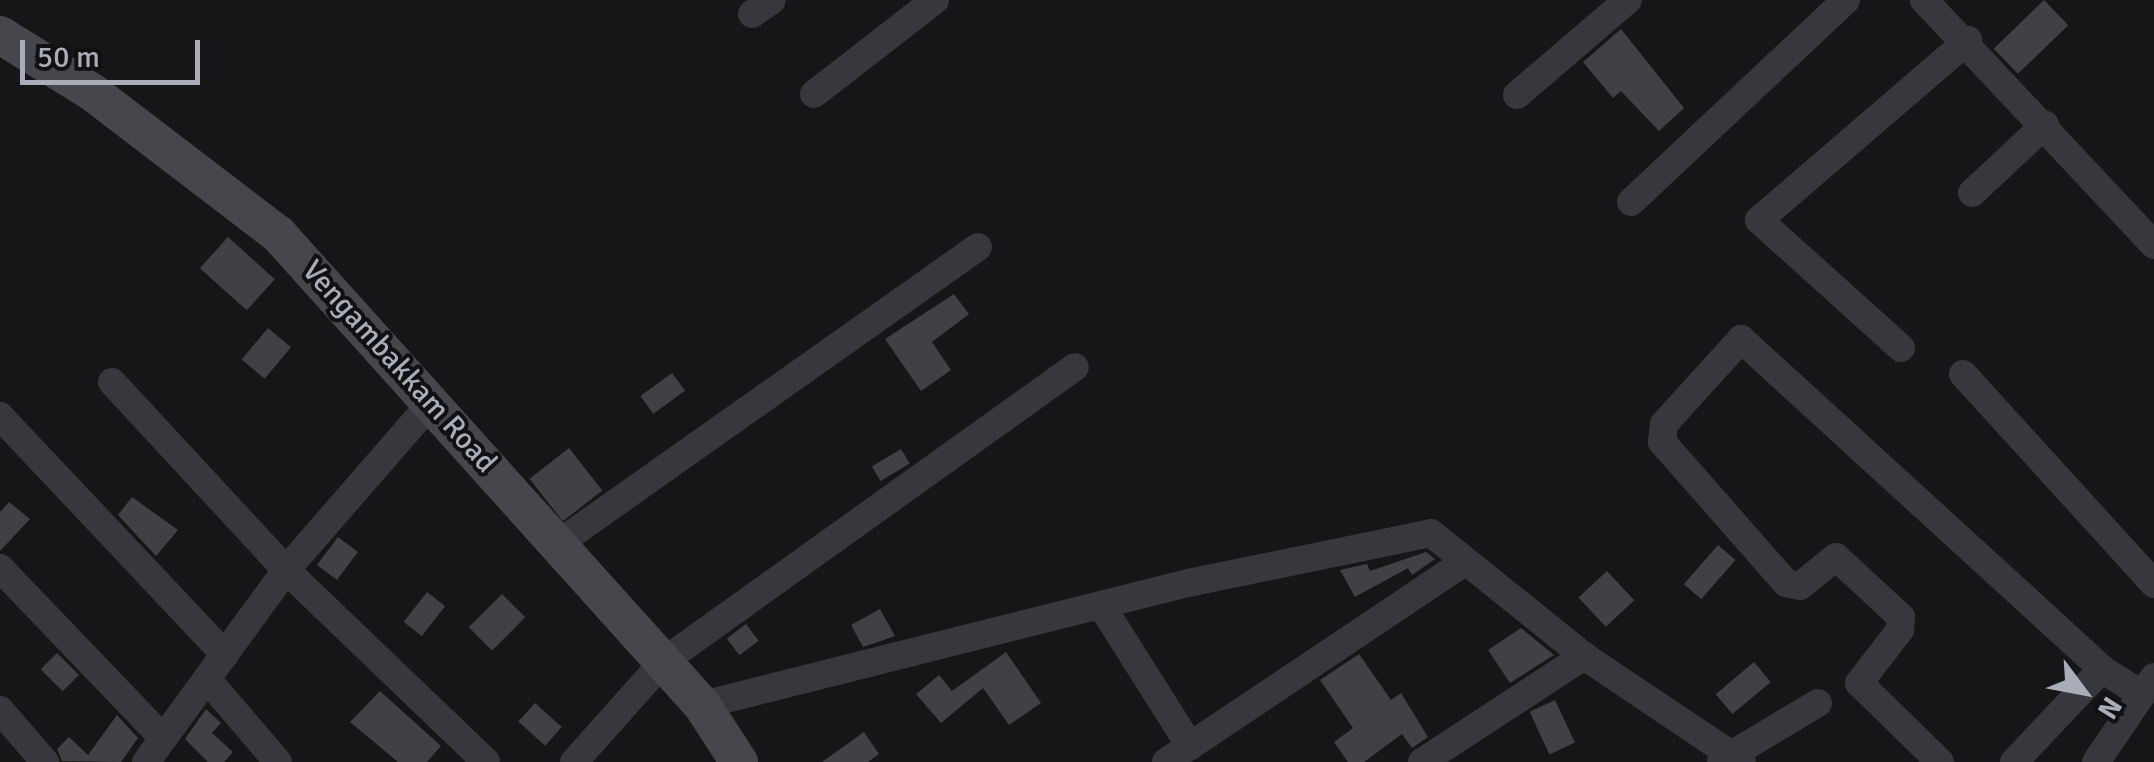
<!DOCTYPE html>
<style>
body{margin:0}
#map{position:relative;width:2154px;height:762px;overflow:hidden;background:#161618;font-family:Signika,sans-serif}
div>[style]{position:absolute}
.building>*{inset:0;background:#404145;transform-origin:0 0}
.street>*{height:28px;margin:-14px;padding:0 14px;transform-origin:14px;border-radius:14px;background:#37383d}
.secondary>*{height:38px;margin:-19px;padding:0 19px;transform-origin:19px;border-radius:19px;background:#45474d}
span{translate:-50% -50%;white-space:nowrap;text-align:center;line-height:1.15;-webkit-text-stroke:8px #111113;paint-order:stroke}
.street-label{font-size:30px;color:#a8adb8}
.north{position:absolute;left:2034px;top:642px;width:100px;height:100px;-webkit-text-stroke:8px #111113;paint-order:stroke;rotate:122deg;font-size:28px;font-weight:700;line-height:40px;text-align:center;color:#a8adb8}
.north::after{content:'';display:block;margin:auto;width:35px;height:45px;background:#a8adb8;clip-path:polygon(50% 0,100% 100%,50% 72%,0 100%)}
.scale{position:absolute;left:20px;top:40px;width:180px;height:45px;box-sizing:border-box;border:5px solid #a8adb8;border-top:0;padding-left:12px;font-size:30px;line-height:35px;white-space:nowrap;color:#a8adb8;-webkit-text-stroke:8px #111113;paint-order:stroke}
</style>
<div id="map">
<div class="building">
<i style="left:2044px;top:0;width:35px;height:70px;rotate:46deg"></i>
<i style="clip-path:polygon(1621px 29px,1684px 108px,1659px 131px,1621px 91px,1613px 98px,1583px 62px)"></i>
<i style="left:228px;top:237px;width:63px;height:42px;rotate:42deg"></i>
<i style="clip-path:polygon(954px 294px,969px 314px,932px 342px,951px 370px,921px 391px,885px 339px)"></i>
<i style="left:268px;top:328px;width:30px;height:41px;rotate:40deg"></i>
<i style="left:672px;top:373px;width:22px;height:39px;rotate:54deg"></i>
<i style="left:569px;top:448px;width:54px;height:50px;rotate:52deg"></i>
<i style="left:901px;top:449px;width:17px;height:34px;rotate:59deg"></i>
<i style="clip-path:polygon(132px 497px,178px 530px,156px 556px,118px 515px)"></i>
<i style="clip-path:polygon(9px 502px,30px 519px,0 551px,0 512px)"></i>
<i style="left:338px;top:537px;width:25px;height:35px;rotate:37deg"></i>
<i style="left:1718px;top:545px;width:23px;height:52px;rotate:41deg"></i>
<i style="clip-path:polygon(1426px 552px,1435px 559px,1412px 575px,1408px 568px,1355px 597px,1340px 570px,1367px 564px,1370px 571px)"></i>
<i style="left:1607px;top:571px;width:40px;height:39px;rotate:47deg"></i>
<i style="left:427px;top:592px;width:23px;height:38px;rotate:38deg"></i>
<i style="left:502px;top:594px;width:33px;height:47px;rotate:45deg"></i>
<i style="clip-path:polygon(880px 609px,895px 636px,863px 647px,851px 625px)"></i>
<i style="left:746px;top:624px;width:21px;height:24px;rotate:53deg"></i>
<i style="clip-path:polygon(1521px 628px,1554px 655px,1510px 683px,1488px 650px)"></i>
<i style="clip-path:polygon(1006px 652px,1041px 703px,1009px 725px,983px 688px,941px 723px,916px 694px,939px 675px,952px 691px)"></i>
<i style="left:57px;top:653px;width:31px;height:23px;rotate:45deg"></i>
<i style="clip-path:polygon(1359px 654px,1391px 700px,1401px 693px,1428px 737px,1412px 748px,1402px 734px,1364px 762px,1348px 762px,1334px 742px,1353px 728px,1320px 680px)"></i>
<i style="left:1754px;top:662px;width:26px;height:50px;rotate:50deg"></i>
<i style="clip-path:polygon(380px 691px,441px 746px,427px 762px,398px 762px,350px 722px)"></i>
<i style="left:1555px;top:700px;width:47px;height:28px;rotate:65deg"></i>
<i style="left:535px;top:703px;width:36px;height:25px;rotate:42deg"></i>
<i style="clip-path:polygon(206px 709px,221px 723px,212px 733px,233px 752px,224px 762px,208px 762px,185px 739px)"></i>
<i style="clip-path:polygon(117px 715px,138px 738px,121px 762px,62px 761px,57px 749px,69px 737px,88px 755px)"></i>
<i style="clip-path:polygon(864px 732px,879px 754px,868px 762px,822px 762px)"></i>
</div>
<div class="street">
<i style="left:1924px;top:0;width:336px;rotate:46.8deg"></i>
<i style="left:752px;top:14px;width:24px;rotate:-35deg"></i>
<i style="left:814px;top:94px;width:153px;rotate:-37.8deg"></i>
<i style="left:1517px;top:95px;width:146px;rotate:-40.6deg"></i>
<i style="left:1972px;top:193px;width:100px;rotate:-43deg"></i>
<i style="left:1631px;top:202px;width:295px;rotate:-43.2deg"></i>
<i style="left:1901px;top:348px;width:191px;rotate:-138deg"></i>
<i style="left:1759px;top:220px;width:276px;rotate:-40.7deg"></i>
<i style="left:1963px;top:374px;width:284px;rotate:47.7deg"></i>
<i style="left:112px;top:382px;width:256px;rotate:47.2deg"></i>
<i style="left:286px;top:570px;width:277px;rotate:43.8deg"></i>
<i style="left:0;top:416px;width:328px;rotate:46.7deg"></i>
<i style="left:559px;top:543px;width:513px;rotate:-35.24deg"></i>
<i style="left:0;top:568px;width:236px;rotate:46.2deg"></i>
<i style="left:1101px;top:605px;width:167px;rotate:57.7deg"></i>
<i style="left:207px;top:679px;width:109px;rotate:49.5deg"></i>
<i style="left:702px;top:705px;width:501px;rotate:-14.09deg"></i>
<i style="left:1188px;top:583px;width:248px;rotate:-11.6deg"></i>
<i style="left:1431px;top:533px;width:196px;rotate:38.8deg"></i>
<i style="left:1584px;top:656px;width:190px;rotate:33.9deg"></i>
<i style="left:0;top:710px;width:69px;rotate:49.1deg"></i>
<i style="left:1721px;top:761px;width:113px;rotate:-30.9deg"></i>
<i style="left:146px;top:762px;width:238px;rotate:-53.9deg"></i>
<i style="left:286px;top:570px;width:224px;rotate:-49deg"></i>
<i style="left:574px;top:762px;width:135px;rotate:-48.3deg"></i>
<i style="left:664px;top:661px;width:505px;rotate:-35.58deg"></i>
<i style="left:1166px;top:762px;width:360px;rotate:-33.8deg"></i>
<i style="left:1422px;top:762px;width:194px;rotate:-33.2deg"></i>
<i style="left:1940px;top:762px;width:113px;rotate:-135.7deg"></i>
<i style="left:1859px;top:683px;width:67px;rotate:-52.3deg"></i>
<i style="left:1900px;top:630px;width:13px;rotate:-86deg"></i>
<i style="left:1901px;top:617px;width:88px;rotate:-137.3deg"></i>
<i style="left:1836px;top:557px;width:46px;rotate:141.1deg"></i>
<i style="left:1800px;top:586px;width:14px;rotate:-168deg"></i>
<i style="left:1786px;top:583px;width:188px;rotate:-131.3deg"></i>
<i style="left:1662px;top:442px;width:18px;rotate:-84deg"></i>
<i style="left:1664px;top:424px;width:115px;rotate:-47.8deg"></i>
<i style="left:1741px;top:339px;width:489px;rotate:42.4deg"></i>
<i style="left:2102px;top:669px;width:46px;rotate:32.7deg"></i>
<i style="left:2014px;top:762px;width:128px;rotate:-46.6deg"></i>
<i style="left:2096px;top:762px;width:103px;rotate:-55.7deg"></i>
</div>
<div class="secondary">
<i style="left:0;top:35px;width:108px;rotate:31.8deg"></i>
<i style="left:92px;top:92px;width:234px;rotate:37.4deg"></i>
<i style="left:278px;top:234px;width:634px;rotate:48.01deg"></i>
<i style="left:702px;top:705px;width:68px;rotate:57deg"></i>
</div>
<div class="street-label">
<span style="left:399px;top:367px;rotate:48deg">Vengambakkam Road</span>
</div>
<div class="north">N</div>
<div class="scale">50 m</div>
</div>
